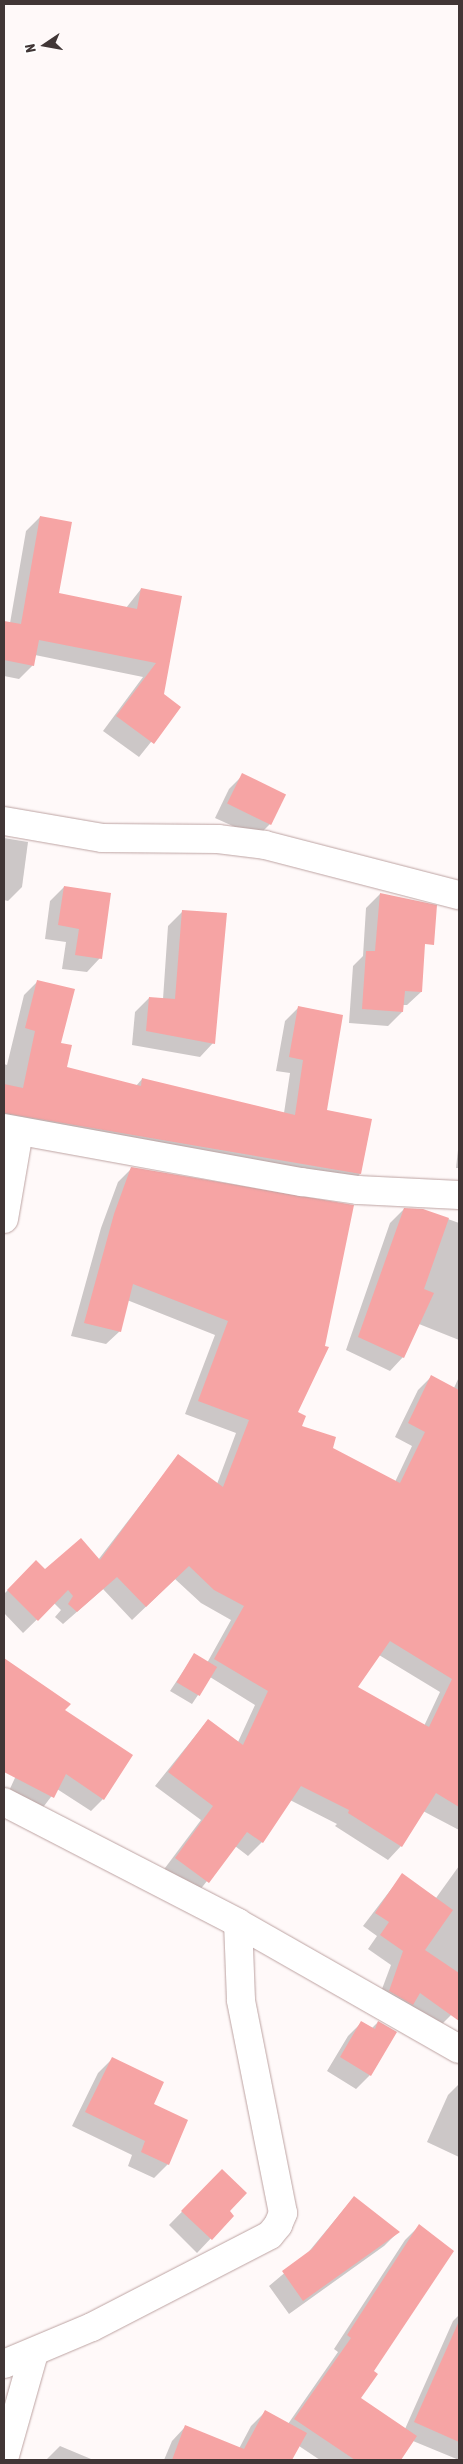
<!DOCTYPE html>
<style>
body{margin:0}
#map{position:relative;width:463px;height:2464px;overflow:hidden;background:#fff9f9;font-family:"Asap Condensed",sans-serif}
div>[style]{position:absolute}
.shadow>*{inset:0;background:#0003}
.building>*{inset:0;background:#f6a4a4;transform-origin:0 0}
.roads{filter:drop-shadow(0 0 1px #bda3a2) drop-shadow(0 0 1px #bda3a2)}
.minor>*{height:28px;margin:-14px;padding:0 14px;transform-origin:14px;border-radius:14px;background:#fff}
span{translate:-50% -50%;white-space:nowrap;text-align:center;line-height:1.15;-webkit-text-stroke:4.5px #fff;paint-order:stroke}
.frame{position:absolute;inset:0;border:5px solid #413636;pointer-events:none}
.north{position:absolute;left:20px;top:20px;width:50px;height:50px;-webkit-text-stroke:4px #fff;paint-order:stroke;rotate:258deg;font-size:14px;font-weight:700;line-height:20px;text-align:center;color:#413636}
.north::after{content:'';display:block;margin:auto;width:18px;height:22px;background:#413636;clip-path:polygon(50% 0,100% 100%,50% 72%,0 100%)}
</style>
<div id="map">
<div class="shadow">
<i style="clip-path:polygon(40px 517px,57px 594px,126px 608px,141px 589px,163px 695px,179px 707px,139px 757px,103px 731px,143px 677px,35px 655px,33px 665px,19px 679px,4px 676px,4px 622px,10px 623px,26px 531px)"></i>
<i style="clip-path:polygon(243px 775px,271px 823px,257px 837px,215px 818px,229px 789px)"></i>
<i style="clip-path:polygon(4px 838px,28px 842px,22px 887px,8px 901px,4px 900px)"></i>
<i style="clip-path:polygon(64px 887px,100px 958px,87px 972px,62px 969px,66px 942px,45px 939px,50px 901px)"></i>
<i style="clip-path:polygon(380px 894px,421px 992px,407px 1005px,403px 1005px,402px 1012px,388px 1026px,349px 1023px,353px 966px,363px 956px,366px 908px)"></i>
<i style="clip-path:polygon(182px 912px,213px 1043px,200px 1057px,132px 1045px,135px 1012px,149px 998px,163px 999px,168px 926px)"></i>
<i style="clip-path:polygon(38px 981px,66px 1068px,136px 1086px,142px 1079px,284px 1113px,290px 1073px,276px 1071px,285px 1021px,298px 1008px,325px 1111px,371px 1120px,360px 1174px,346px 1188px,4px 1130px,4px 1064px,7px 1065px,24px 995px)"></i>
<i style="clip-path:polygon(459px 1141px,459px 1168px,456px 1168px)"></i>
<i style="clip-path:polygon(evenodd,132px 1168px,296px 1413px,300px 1427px,331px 1449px,395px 1482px,412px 1446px,395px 1437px,418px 1390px,431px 1377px,454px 1388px,459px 1377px,459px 1830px,423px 1811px,401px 1846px,388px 1860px,335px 1826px,337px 1824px,290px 1800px,262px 1842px,248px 1856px,235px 1846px,195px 1896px,162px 1872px,201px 1820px,155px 1786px,208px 1720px,238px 1742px,255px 1705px,210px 1677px,192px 1704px,170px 1691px,194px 1655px,207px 1663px,231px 1620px,201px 1603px,175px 1579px,132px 1620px,103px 1589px,63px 1624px,55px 1617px,61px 1610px,54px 1603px,23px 1633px,4px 1613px,4px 1594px,36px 1562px,45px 1571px,98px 1560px,178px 1456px,217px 1484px,236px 1433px,185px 1414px,215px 1335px,127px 1300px,120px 1331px,106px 1344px,71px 1336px,101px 1228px,118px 1182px,132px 1168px,379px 1655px,440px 1692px,424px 1726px,356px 1688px,379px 1655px)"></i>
<i style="clip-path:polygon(404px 1209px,423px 1210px,459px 1223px,459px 1340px,419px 1324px,403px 1357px,390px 1371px,346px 1350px,390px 1223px)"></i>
<i style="clip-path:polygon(4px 1660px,69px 1704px,63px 1711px,103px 1799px,91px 1811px,57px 1789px,41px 1810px,8px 1793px,20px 1767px,4px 1755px)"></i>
<i style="clip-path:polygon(459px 1866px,459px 2016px,453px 2013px,438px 2028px,376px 2005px,391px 1965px,368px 1949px,377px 1936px,363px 1926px,402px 1875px,436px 1898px)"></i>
<i style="clip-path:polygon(362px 2022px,372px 2028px,378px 2022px,396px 2032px,370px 2075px,356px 2089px,327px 2071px,348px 2036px)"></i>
<i style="clip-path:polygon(112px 2059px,152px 2105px,168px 2164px,154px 2178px,128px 2166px,132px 2155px,72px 2126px,98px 2073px)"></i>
<i style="clip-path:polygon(459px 2084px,459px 2157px,427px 2142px,448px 2095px)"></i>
<i style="clip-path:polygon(222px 2171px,228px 2211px,232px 2216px,197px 2253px,169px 2225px)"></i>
<i style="clip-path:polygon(354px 2197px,398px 2232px,384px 2246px,289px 2314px,269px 2286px,306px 2255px)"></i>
<i style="clip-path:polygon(419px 2226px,373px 2371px,359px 2398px,405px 2429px,453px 2321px,459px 2315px,459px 2460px,413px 2441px,400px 2460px,320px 2460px,299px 2446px,291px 2460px,233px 2460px,251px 2426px,265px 2412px,288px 2424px,338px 2352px,334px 2349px,405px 2240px)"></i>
<i style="clip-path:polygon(185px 2427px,224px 2442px,217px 2460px,164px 2460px,172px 2441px)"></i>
<i style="clip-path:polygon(60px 2446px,91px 2459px,91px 2460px,46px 2460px)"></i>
</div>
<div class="building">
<i style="clip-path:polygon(40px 516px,72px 522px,59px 593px,137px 609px,141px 588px,182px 596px,164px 694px,181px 707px,154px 744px,116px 716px,156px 663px,39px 640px,34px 666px,4px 660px,4px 621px,21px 624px)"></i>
<i style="left:242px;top:773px;width:49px;height:34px;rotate:26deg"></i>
<i style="clip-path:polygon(64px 886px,111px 893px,102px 959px,75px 955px,79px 929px,58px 925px)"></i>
<i style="clip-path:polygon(380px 893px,437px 905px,434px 945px,425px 944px,422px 992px,405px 991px,403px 1012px,362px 1009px,366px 951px,375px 951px)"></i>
<i style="clip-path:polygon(182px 910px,227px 913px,215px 1044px,146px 1031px,149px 997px,175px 999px)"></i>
<i style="clip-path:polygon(37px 980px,75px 989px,61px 1043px,72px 1045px,67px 1067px,141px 1086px,142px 1078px,295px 1115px,303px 1060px,289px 1057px,298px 1006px,343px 1015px,327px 1110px,372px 1119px,361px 1174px,4px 1113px,4px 1084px,23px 1088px,35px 1031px,25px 1028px)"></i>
<i style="clip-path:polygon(evenodd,131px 1167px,354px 1205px,325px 1346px,329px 1347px,298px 1412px,306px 1416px,302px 1426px,336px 1437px,333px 1448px,400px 1483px,425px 1432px,408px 1423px,431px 1375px,459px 1390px,459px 1807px,436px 1793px,402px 1847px,348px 1813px,349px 1810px,301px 1786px,263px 1843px,247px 1832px,209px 1883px,175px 1858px,213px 1806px,168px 1772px,208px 1719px,243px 1745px,268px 1691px,214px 1659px,244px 1606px,214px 1590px,189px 1566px,146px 1607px,117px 1577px,77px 1612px,68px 1604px,73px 1596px,68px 1590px,38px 1621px,7px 1590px,36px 1560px,45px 1569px,81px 1538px,100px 1560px,178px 1454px,223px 1487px,249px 1420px,198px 1401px,228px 1321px,133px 1284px,121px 1332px,84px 1323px,114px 1214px,131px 1167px,390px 1641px,452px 1679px,429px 1727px,358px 1687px,390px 1641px)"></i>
<i style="clip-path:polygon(404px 1208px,423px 1209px,449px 1218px,424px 1289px,434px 1293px,404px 1358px,358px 1337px)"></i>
<i style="left:194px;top:1653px;width:27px;height:34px;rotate:31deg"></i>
<i style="clip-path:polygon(4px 1658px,71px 1704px,65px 1710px,133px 1755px,104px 1800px,66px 1774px,54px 1798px,4px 1772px)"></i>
<i style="clip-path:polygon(402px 1873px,453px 1910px,425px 1950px,459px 1973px,459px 2021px,420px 1993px,413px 2005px,389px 1991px,403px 1951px,380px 1935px,389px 1922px,375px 1913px)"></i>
<i style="clip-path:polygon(361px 2021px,375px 2029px,378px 2021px,397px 2032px,371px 2076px,340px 2057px)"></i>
<i style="clip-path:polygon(112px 2057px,164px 2082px,154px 2104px,188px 2120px,169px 2165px,141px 2152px,145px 2141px,85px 2112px)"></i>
<i style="clip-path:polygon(222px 2169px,247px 2193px,230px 2211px,234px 2216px,212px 2240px,181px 2211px)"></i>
<i style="clip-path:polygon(354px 2196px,400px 2232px,303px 2301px,282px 2271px,312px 2249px)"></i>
<i style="clip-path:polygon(419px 2224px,454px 2251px,374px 2371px,378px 2374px,361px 2398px,417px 2436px,401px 2460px,355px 2460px,294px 2419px,351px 2338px,347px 2335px)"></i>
<i style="clip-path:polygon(459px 2321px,459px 2442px,414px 2422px)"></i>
<i style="clip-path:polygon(265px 2410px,307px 2433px,292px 2460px,172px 2460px,185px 2425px,244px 2449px)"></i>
</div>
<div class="roads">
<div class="minor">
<i style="left:4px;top:821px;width:99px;rotate:9.8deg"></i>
<i style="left:102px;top:838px;width:116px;rotate:0.5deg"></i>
<i style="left:218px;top:839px;width:47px;rotate:7.3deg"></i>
<i style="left:265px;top:845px;width:200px;rotate:14.5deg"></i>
<i style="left:4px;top:1128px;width:303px;rotate:10.3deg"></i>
<i style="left:302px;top:1182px;width:57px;rotate:8.1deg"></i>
<i style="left:358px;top:1190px;width:101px;rotate:2.8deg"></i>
<i style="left:4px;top:1219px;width:89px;rotate:-80.3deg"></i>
<i style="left:4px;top:1802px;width:263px;rotate:27.3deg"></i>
<i style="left:238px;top:1923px;width:254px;rotate:29.7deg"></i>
<i style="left:4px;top:2364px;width:95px;rotate:-22.8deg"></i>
<i style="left:92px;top:2327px;width:200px;rotate:-27.3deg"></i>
<i style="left:270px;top:2235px;width:13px;rotate:-51deg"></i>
<i style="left:278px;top:2225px;width:13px;rotate:-67deg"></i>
<i style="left:283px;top:2213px;width:217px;rotate:-101.2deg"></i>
<i style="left:241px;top:2000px;width:77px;rotate:-92.2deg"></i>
<i style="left:4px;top:2459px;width:110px;rotate:-74.2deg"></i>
</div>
</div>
<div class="frame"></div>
<div class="north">N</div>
</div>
